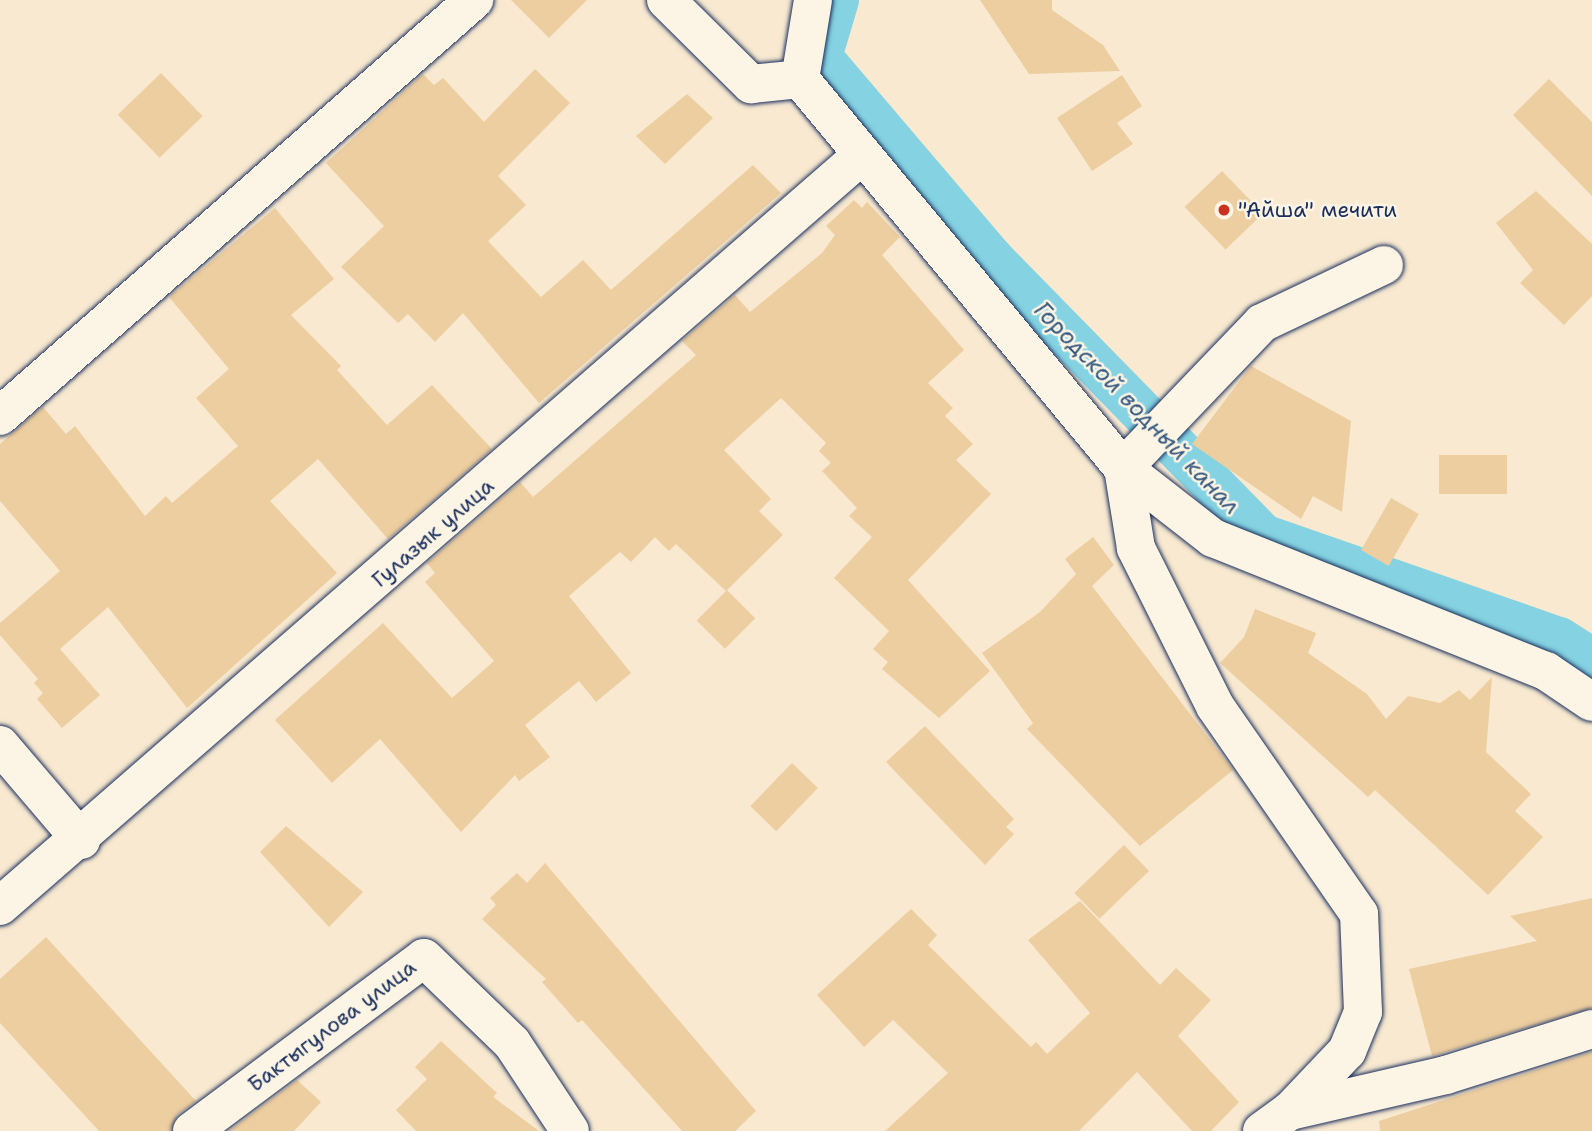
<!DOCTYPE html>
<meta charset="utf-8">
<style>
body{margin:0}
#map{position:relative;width:1592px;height:1131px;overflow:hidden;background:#f8e9d0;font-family:"Shantell Sans",sans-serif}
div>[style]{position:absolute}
.canal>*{height:44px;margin:-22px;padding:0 22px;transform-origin:22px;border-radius:22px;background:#84d2e2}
.building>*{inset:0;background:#edcea0;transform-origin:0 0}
.roads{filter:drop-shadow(0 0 2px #1b2f5e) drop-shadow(0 0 2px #1b2f5e)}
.minor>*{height:38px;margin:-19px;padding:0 19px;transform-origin:19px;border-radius:19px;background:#fcf5e5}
.dots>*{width:19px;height:19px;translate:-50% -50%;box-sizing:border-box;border:4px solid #fcf5e5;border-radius:50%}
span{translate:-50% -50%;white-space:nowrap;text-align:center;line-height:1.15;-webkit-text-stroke:5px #fcf5e5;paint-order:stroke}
.poi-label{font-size:21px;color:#1b2f5e}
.left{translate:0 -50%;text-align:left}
.street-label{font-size:21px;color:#1b2f5e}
.water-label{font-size:23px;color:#35587f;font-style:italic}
</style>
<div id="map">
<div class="canal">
<i style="left:837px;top:0;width:59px;rotate:106.6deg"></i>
<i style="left:820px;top:57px;width:264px;rotate:49.6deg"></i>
<i style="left:991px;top:258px;width:389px;rotate:45.6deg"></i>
<i style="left:1263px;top:536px;width:313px;rotate:19.2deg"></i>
<i style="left:1559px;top:639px;width:39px;rotate:32deg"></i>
</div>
<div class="building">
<i style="clip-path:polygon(511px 0,587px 0,549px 38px)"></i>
<i style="clip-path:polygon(980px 0,1052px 0,1052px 10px,1103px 45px,1120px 71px,1029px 74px)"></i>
<i style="clip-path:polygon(535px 69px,570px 103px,498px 176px,526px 205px,488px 241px,541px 297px,583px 260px,611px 290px,753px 165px,781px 193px,539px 403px,463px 313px,435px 342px,408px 314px,398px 323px,341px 267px,384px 226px,326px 163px,423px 74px,434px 85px,443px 78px,484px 122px)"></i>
<i style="left:161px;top:73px;width:60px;height:60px;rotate:46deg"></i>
<i style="clip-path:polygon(1122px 75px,1142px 106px,1117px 123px,1133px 144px,1092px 171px,1057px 118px)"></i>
<i style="clip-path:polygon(1549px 79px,1592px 122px,1592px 196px,1513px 115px)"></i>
<i style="clip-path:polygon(687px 94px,713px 118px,665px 164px,636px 136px)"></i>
<i style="left:1222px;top:171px;width:59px;height:52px;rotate:46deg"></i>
<i style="clip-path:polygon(1536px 191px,1592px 244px,1592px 296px,1564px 325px,1520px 283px,1533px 270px,1496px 223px)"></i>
<i style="clip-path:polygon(854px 200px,862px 208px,867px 202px,900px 237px,882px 255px,964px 350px,928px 383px,953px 408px,945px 416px,973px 444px,956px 460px,991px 494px,908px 580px,990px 671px,939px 718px,882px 669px,888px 662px,873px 649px,889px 631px,834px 578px,872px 537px,849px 516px,857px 508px,822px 471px,831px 463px,819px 451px,826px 443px,781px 398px,724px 450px,771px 499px,759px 511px,783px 535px,726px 591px,676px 544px,669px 551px,655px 537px,631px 562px,620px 552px,569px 596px,631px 673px,596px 702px,579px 681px,525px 725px,550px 757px,519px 781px,515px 775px,461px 832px,380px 739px,332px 783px,275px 720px,383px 623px,452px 698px,494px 661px,425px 582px,435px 573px,427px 563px,520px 482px,533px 497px,696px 355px,682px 341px,735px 295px,750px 312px,822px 253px,835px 235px,826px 226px)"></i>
<i style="clip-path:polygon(275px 208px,334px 279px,291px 315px,341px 366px,337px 370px,387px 425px,432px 385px,492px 449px,388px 539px,318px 459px,270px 501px,337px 573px,187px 708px,108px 607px,60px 649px,100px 695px,62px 728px,37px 699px,43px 693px,34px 683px,38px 679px,0 635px,0 623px,60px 571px,0 501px,0 444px,43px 407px,66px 434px,75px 426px,145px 516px,166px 496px,172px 503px,238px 446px,196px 398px,229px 369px,169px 297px)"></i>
<i style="clip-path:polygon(1251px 366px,1351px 421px,1342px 512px,1313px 496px,1301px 519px,1192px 444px)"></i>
<i style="left:1507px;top:455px;width:39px;height:68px;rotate:90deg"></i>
<i style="left:1391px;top:498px;width:32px;height:60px;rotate:30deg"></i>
<i style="clip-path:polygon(1093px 537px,1114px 565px,1092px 586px,1233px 770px,1140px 846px,1027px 729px,1033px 723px,982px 653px,1040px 612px,1076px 574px,1065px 559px)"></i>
<i style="left:727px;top:590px;width:40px;height:43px;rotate:45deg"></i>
<i style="clip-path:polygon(1255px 609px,1316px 633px,1308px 653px,1367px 694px,1386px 719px,1408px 696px,1440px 703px,1459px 690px,1470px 700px,1492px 677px,1486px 752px,1531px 794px,1515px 811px,1543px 837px,1488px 895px,1375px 790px,1368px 797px,1220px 663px,1244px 637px)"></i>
<i style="clip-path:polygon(925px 726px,1014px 819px,1006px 827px,1014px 834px,985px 865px,886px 762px)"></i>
<i style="left:792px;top:763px;width:36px;height:60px;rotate:44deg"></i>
<i style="clip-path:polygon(286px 826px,363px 892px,329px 927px,260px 852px)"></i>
<i style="left:1124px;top:845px;width:36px;height:69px;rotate:46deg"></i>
<i style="clip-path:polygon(545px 863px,756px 1111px,735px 1131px,682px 1131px,582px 1020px,578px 1023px,542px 982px,546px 979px,482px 919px,496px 905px,490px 898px,517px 873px,527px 883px)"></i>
<i style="clip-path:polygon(1592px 898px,1592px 1008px,1432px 1056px,1409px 969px,1537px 941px,1510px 916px)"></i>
<i style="clip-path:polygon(1080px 901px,1160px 985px,1176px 968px,1211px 1000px,1178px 1036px,1239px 1102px,1211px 1131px,1192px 1131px,1137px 1072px,1079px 1131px,885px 1131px,948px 1073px,893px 1020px,864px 1047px,817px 995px,911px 909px,937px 935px,928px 945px,1031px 1047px,1036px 1042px,1047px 1054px,1090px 1013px,1028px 940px)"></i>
<i style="clip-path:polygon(46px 937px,196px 1101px,178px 1114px,171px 1131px,99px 1131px,0 1023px,0 979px)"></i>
<i style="clip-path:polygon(441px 1041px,497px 1093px,493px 1097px,539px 1131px,416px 1131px,396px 1110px,427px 1079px,415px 1067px)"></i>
<i style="clip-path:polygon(1592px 1052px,1592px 1131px,1380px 1131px,1379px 1121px)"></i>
<i style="clip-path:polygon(297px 1080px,321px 1102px,294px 1131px,229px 1131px)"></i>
</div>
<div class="roads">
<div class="minor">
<i style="left:666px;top:0;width:120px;rotate:44.7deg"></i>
<i style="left:751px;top:84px;width:49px;rotate:-5.8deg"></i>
<i style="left:813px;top:0;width:80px;rotate:99.3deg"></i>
<i style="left:800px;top:79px;width:506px;rotate:50.3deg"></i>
<i style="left:1123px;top:468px;width:114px;rotate:37.9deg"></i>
<i style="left:1213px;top:538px;width:359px;rotate:21.8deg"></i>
<i style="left:1546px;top:671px;width:55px;rotate:34deg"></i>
<i style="left:0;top:416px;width:631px;rotate:-41.27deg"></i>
<i style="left:0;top:745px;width:125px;rotate:49.5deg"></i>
<i style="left:0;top:906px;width:1142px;rotate:-41.06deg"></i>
<i style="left:1290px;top:1111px;width:83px;rotate:-46.5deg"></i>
<i style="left:1347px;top:1051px;width:42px;rotate:-67.7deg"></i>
<i style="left:1363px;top:1012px;width:98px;rotate:-92.3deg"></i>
<i style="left:1359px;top:914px;width:253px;rotate:-124.7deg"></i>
<i style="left:1215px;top:706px;width:177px;rotate:-116.6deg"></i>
<i style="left:1136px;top:548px;width:81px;rotate:-99.2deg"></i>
<i style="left:1123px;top:468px;width:201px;rotate:-46.2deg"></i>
<i style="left:1262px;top:323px;width:135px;rotate:-25.4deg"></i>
<i style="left:192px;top:1131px;width:289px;rotate:-36.7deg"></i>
<i style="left:424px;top:958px;width:122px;rotate:44deg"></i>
<i style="left:512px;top:1043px;width:105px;rotate:56.6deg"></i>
<i style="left:1262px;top:1131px;width:34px;rotate:-36deg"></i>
<i style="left:1290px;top:1111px;width:160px;rotate:-13deg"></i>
<i style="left:1446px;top:1075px;width:153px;rotate:-17.5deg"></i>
</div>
</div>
<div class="dots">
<i style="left:1224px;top:210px;background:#c8321e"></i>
</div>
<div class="poi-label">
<span class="left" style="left:1238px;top:210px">"Айша" мечити</span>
</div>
<div class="street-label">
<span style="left:433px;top:533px;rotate:-41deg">Гулазык улица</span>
<span style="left:332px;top:1026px;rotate:-37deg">Бактыгулова улица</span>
</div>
<div class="water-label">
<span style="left:1137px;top:408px;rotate:46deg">Городской водный канал</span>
</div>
</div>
